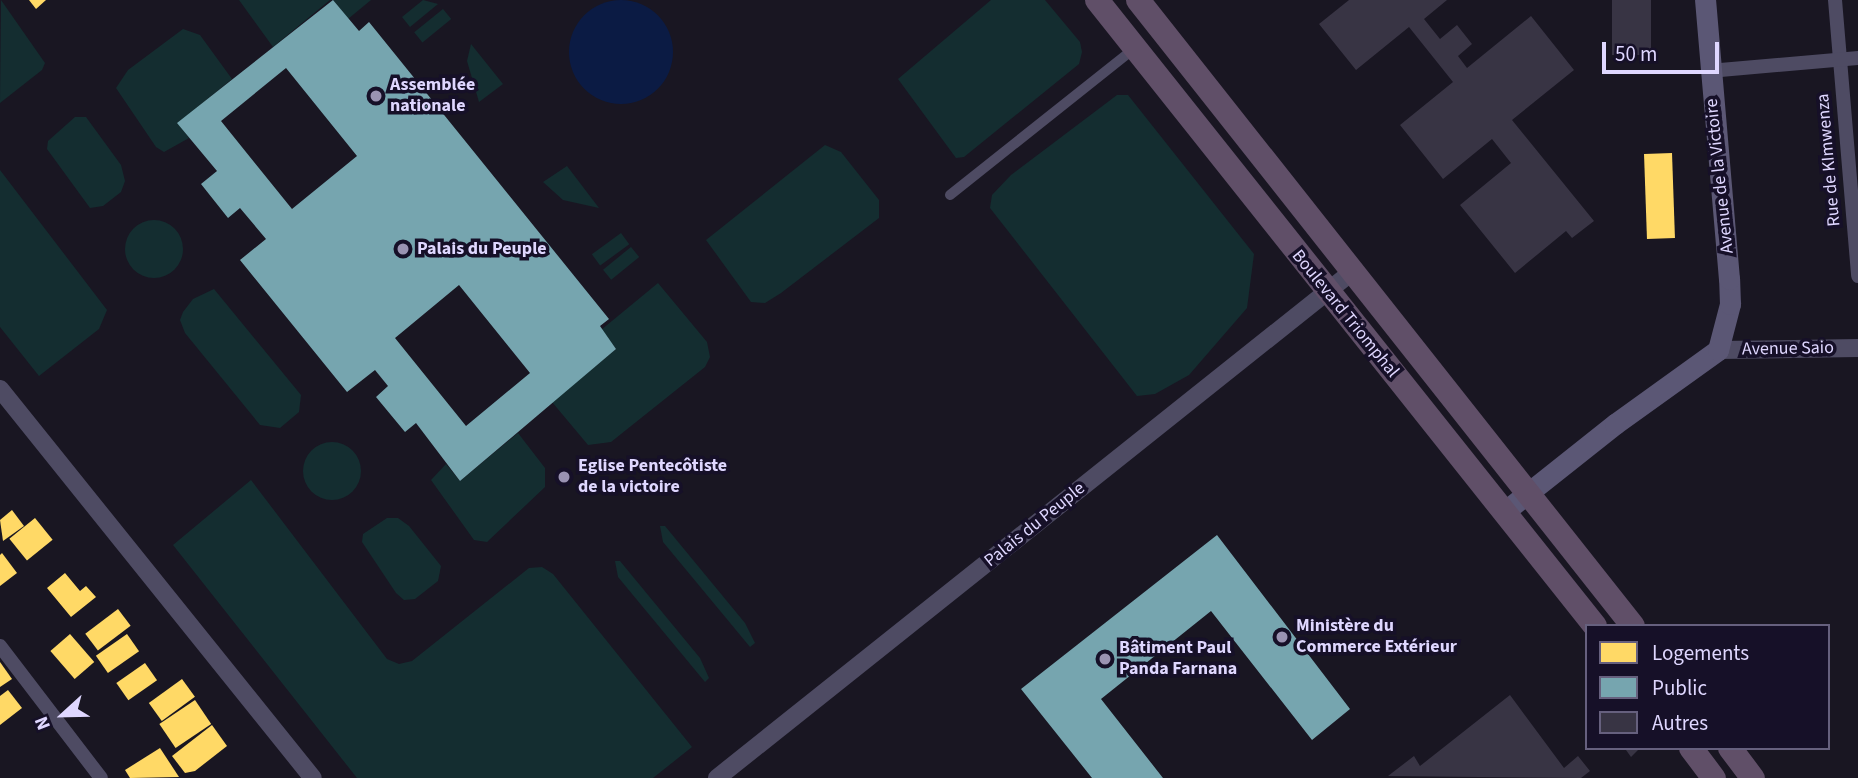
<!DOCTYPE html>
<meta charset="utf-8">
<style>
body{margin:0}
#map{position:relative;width:1858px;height:778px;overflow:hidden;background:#191622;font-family:"Source Sans 3",sans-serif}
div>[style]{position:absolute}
.green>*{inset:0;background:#142d30;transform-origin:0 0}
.round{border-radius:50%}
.water>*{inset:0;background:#0b1b44}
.homes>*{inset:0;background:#ffd966;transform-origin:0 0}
.public>*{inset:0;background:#76a5af}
.building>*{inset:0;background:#383444;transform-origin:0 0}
.pedestrian>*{height:10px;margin:-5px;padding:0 5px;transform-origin:5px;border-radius:5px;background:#4e4b63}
.minor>*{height:14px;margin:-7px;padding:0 7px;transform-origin:7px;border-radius:7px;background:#4e4b63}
.tertiary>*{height:18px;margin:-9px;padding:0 9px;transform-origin:9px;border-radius:9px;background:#4e4b63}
.secondary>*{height:21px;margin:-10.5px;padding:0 10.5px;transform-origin:10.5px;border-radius:10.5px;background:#5b5775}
.trunk>*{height:24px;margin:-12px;padding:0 12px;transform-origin:12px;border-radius:12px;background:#604f68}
.dots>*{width:19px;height:19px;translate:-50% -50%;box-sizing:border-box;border:4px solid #161028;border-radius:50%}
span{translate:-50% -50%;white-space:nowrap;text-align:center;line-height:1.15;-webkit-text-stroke:7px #161028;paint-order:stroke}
.poi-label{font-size:18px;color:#dfd7ff;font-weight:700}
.left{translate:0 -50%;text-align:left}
.street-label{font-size:18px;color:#dfd7ff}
.legend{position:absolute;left:1585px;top:624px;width:245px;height:126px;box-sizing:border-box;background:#161028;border:2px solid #66607e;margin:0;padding:9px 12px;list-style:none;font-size:21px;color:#dfd7ff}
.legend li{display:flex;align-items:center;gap:14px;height:35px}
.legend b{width:35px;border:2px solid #66607e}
.north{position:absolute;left:28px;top:680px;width:70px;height:70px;-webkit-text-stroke:5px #161028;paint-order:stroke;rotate:248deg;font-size:19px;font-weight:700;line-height:28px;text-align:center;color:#dfd7ff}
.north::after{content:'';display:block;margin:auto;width:24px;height:32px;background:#dfd7ff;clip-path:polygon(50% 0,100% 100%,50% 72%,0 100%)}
.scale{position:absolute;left:1602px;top:42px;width:117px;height:32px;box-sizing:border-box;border:4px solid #dfd7ff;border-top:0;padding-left:9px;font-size:21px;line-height:24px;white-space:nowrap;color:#dfd7ff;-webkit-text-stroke:5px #161028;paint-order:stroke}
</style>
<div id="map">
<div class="green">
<i style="clip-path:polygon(1px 0,45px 63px,42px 70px,0 103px)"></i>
<i style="clip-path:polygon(239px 0,330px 0,273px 47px)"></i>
<i style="clip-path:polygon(333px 0,371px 0,348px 19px)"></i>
<i style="clip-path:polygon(423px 0,438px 4px,410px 27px,402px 17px)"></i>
<i style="clip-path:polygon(991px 0,1045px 0,1080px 42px,1082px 52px,1079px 64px,964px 157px,956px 158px,898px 79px)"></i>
<i style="left:443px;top:9px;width:13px;height:37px;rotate:51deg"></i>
<i style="clip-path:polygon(183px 29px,200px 35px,232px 79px,178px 123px,189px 138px,164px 152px,156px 147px,116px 88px,128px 70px)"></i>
<i style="clip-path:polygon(471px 44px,503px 84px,479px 102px,467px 61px)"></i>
<i style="clip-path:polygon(1117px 95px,1128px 95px,1254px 254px,1247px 308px,1189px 375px,1155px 394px,1137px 396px,990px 208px,992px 195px,1011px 175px)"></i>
<i style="clip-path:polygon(75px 117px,86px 117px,121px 165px,125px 181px,121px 192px,103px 206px,90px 208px,47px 149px,48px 141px)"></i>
<i style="clip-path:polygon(825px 145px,841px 152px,879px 200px,879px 218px,781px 293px,765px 303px,751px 302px,706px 240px)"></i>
<i style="clip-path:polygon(567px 166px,599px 208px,563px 200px,543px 182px)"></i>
<i style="clip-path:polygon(0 170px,107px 310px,99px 329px,39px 376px,0 327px)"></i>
<i class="round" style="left:125px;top:220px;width:58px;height:58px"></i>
<i style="left:621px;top:233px;width:14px;height:36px;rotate:54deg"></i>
<i style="left:631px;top:247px;width:13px;height:36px;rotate:51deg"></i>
<i style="clip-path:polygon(658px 283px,707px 342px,710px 357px,705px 367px,611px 442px,588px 445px,552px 402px,616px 349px,601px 330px)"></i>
<i style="clip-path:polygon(214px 289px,301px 395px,299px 412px,280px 428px,260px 425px,185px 333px,180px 320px,183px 312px,193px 299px)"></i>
<i style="clip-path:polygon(518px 433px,545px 468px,545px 487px,487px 542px,474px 540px,431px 480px,446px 464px,460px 481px)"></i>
<i class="round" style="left:303px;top:442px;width:58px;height:58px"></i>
<i style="clip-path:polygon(251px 480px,387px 659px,399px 664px,412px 661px,529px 568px,542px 567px,553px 574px,692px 747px,653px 778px,357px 778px,173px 545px)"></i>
<i style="clip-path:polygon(387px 518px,398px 518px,409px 526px,441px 566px,438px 581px,415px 599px,404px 600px,396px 593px,362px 542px,363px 534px)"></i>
<i style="clip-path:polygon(660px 526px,665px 526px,745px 623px,755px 643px,750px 647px,663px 542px)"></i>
<i style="clip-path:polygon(615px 561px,620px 561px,700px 658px,709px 678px,705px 682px,618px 577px)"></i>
</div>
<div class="water">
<i class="round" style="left:569px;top:0;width:104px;height:104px"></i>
</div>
<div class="homes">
<i style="clip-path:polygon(29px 0,46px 0,36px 9px)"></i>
<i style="left:1672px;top:153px;width:85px;height:28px;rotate:88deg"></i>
<i style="clip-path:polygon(12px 510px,24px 526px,3px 541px,0 520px)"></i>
<i style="left:35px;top:518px;width:28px;height:33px;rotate:51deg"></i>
<i style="clip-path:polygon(2px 553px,17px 573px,0 586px,0 555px)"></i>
<i style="clip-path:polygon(65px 573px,80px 591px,86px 586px,96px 597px,71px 617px,47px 588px)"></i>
<i style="left:118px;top:609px;width:21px;height:41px;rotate:53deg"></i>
<i style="left:70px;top:634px;width:37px;height:26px;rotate:49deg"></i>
<i style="left:127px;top:634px;width:21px;height:38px;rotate:55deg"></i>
<i style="clip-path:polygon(0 662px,12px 679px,0 687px)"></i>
<i style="left:145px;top:663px;width:21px;height:35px;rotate:55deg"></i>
<i style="left:182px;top:679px;width:22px;height:41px;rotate:54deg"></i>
<i style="clip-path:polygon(8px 690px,22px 708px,0 725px,0 696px)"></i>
<i style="left:195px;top:700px;width:29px;height:43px;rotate:56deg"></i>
<i style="clip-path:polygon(212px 725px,227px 746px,195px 771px,185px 773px,172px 756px)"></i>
<i style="clip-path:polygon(160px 748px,179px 777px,130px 778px,125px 770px)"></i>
</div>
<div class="public">
<i style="clip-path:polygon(evenodd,333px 0,359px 31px,369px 22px,609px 319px,600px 326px,616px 349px,460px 481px,416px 423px,405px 432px,376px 397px,388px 386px,375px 370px,347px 392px,240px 260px,266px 239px,240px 208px,228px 218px,201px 184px,217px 171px,177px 123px,333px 0,286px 68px,357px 156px,292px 209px,221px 121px,286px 68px,333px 0,459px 285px,530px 373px,466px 426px,395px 338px,459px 285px)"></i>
<i style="clip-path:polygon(1217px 535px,1350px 709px,1312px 740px,1211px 611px,1101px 699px,1163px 778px,1092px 778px,1021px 689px)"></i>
</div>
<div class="building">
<i style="clip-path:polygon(1349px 0,1447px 0,1424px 19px,1440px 39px,1457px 25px,1472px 44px,1458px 56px,1467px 68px,1531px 16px,1574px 70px,1512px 120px,1594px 221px,1572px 238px,1566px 231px,1515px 273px,1460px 205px,1511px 163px,1492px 139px,1443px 179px,1400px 125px,1453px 82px,1409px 27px,1356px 70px,1319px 24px)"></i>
<i style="left:1612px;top:0;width:39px;height:55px"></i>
<i style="clip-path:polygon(1510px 695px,1564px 768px,1578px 756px,1590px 771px,1581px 778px,1388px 776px,1414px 756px,1420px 766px)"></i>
<i style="clip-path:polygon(1640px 748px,1631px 757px,1626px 750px,1628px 748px)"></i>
</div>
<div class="pedestrian">
<i style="left:950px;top:195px;width:236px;rotate:-38.5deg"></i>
</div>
<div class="minor">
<i style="left:1835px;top:0;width:277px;rotate:85.2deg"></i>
<i style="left:1709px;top:71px;width:150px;rotate:-5deg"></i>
<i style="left:0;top:646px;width:166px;rotate:52.6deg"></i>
</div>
<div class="tertiary">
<i style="left:1718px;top:350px;width:140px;rotate:-0.8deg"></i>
<i style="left:0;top:389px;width:499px;rotate:51.2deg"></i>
<i style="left:717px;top:778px;width:813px;rotate:-38.56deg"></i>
</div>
<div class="secondary">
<i style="left:1504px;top:512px;width:142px;rotate:-38.4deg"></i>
<i style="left:1615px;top:424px;width:127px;rotate:-35.7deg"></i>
<i style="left:1718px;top:350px;width:48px;rotate:-75.4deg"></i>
<i style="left:1730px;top:304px;width:25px;rotate:-92deg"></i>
<i style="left:1729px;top:279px;width:280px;rotate:-94.9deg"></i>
</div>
<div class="trunk">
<i style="left:1097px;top:0;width:800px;rotate:51.5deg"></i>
<i style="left:1138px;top:0;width:798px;rotate:51.67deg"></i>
<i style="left:1691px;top:748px;width:38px;rotate:53deg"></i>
<i style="left:1730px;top:748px;width:38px;rotate:53deg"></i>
</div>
<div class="dots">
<i style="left:376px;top:96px;background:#9a93b2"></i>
<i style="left:403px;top:249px;background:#9a93b2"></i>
<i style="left:564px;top:477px;background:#9a93b2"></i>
<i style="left:1282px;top:637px;background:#9a93b2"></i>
<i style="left:1105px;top:659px;background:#9a93b2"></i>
</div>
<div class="poi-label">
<span class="left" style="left:390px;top:96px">Assemblée<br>nationale</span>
<span class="left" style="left:417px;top:249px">Palais du Peuple</span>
<span class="left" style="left:578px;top:477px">Eglise Pentecôtiste<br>de la victoire</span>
<span class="left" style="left:1296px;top:637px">Ministère du<br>Commerce Extérieur</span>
<span class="left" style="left:1119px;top:659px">Bâtiment Paul<br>Panda Farnana</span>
</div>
<div class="street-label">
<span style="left:1829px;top:160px;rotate:-95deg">Rue de KImwenza</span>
<span style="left:1720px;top:176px;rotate:-96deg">Avenue de la Victoire</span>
<span style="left:1345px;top:314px;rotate:51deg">Boulevard Triomphal</span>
<span style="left:1788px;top:349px;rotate:-1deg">Avenue Saio</span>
<span style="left:1035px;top:525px;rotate:-39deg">Palais du Peuple</span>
</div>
<ul class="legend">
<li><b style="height:19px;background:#ffd966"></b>Logements</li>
<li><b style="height:19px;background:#76a5af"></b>Public</li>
<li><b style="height:19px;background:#383444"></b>Autres</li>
</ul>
<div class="north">N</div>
<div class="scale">50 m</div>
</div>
